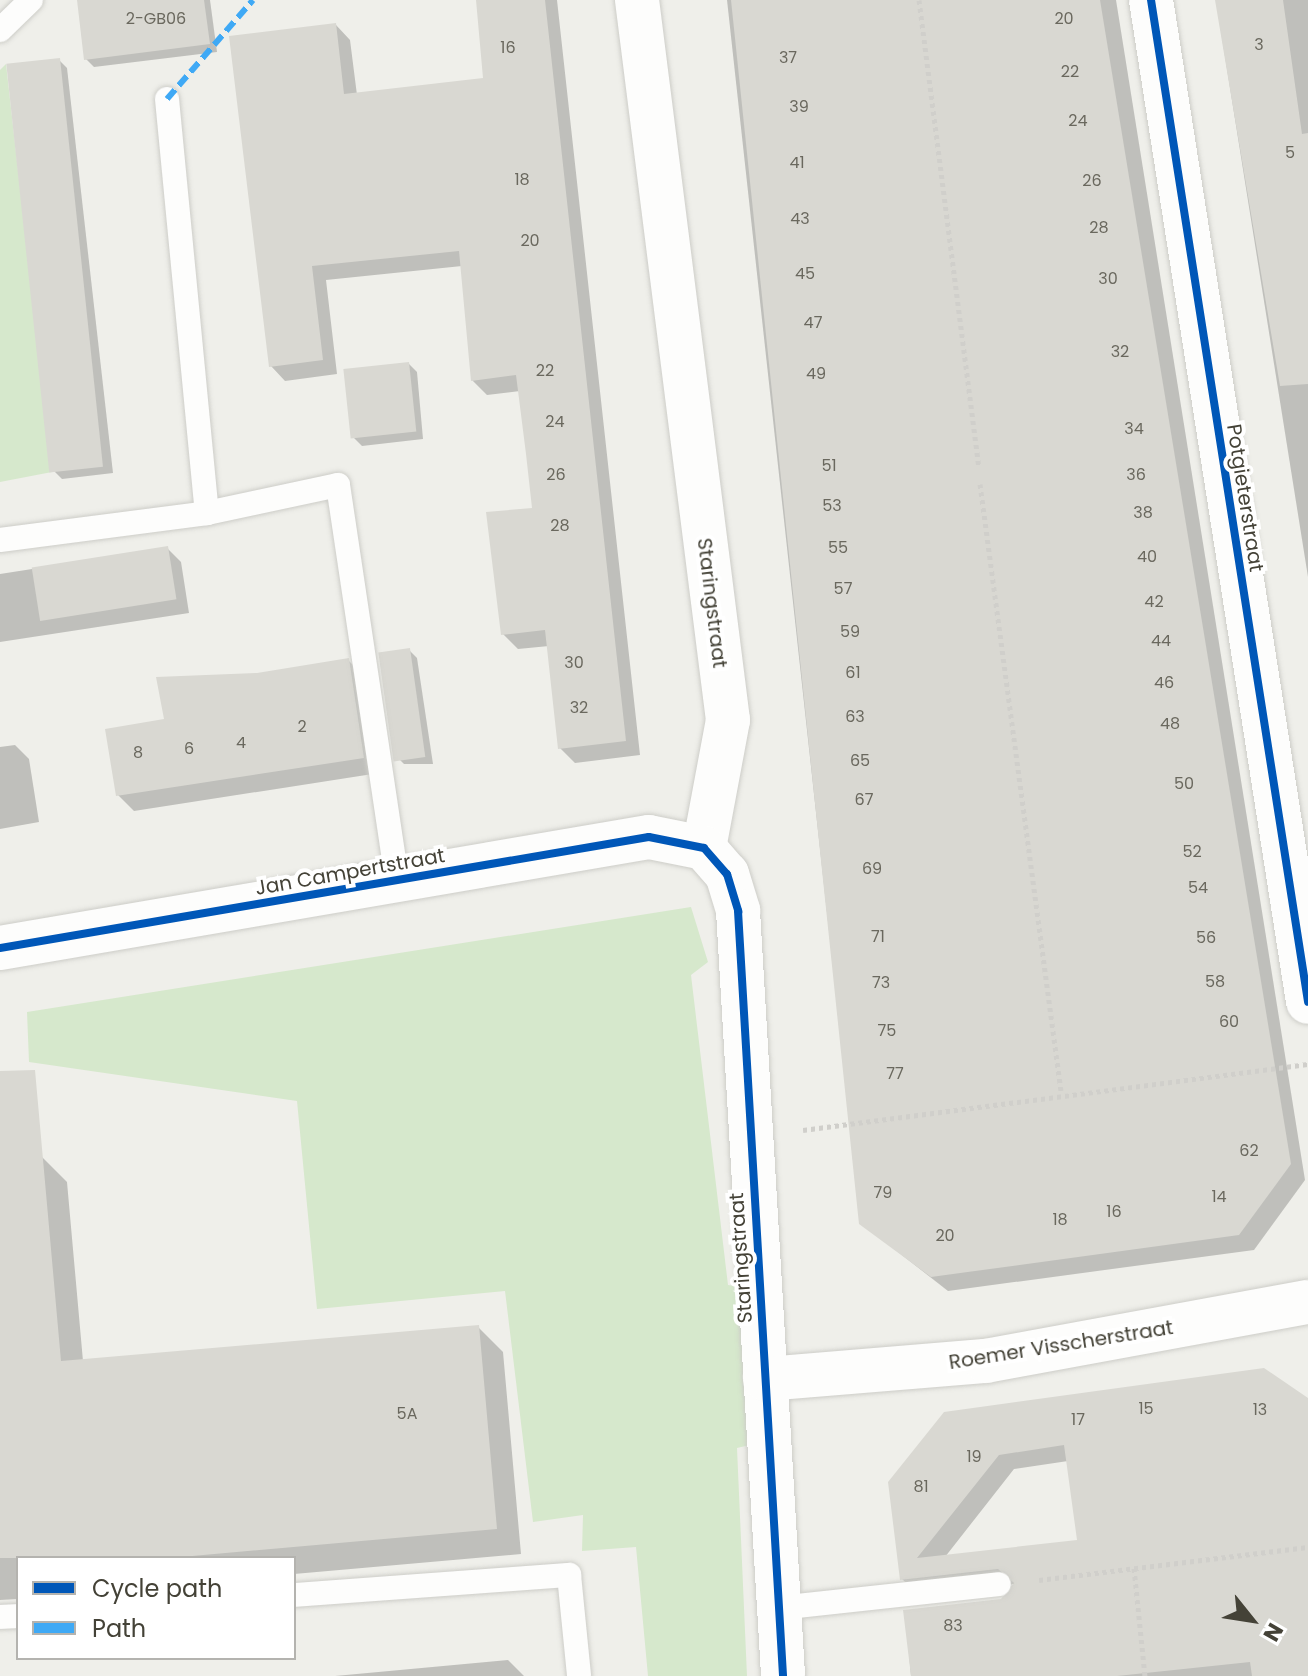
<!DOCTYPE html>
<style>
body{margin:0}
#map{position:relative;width:1308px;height:1676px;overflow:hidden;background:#efefea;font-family:Poppins,sans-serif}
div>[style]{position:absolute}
.green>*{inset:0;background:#d6e8cc}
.shadow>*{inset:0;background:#0003}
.building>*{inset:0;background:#d9d8d2;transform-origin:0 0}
.path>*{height:5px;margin-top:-2.5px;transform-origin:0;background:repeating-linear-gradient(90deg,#d0cfcb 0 4px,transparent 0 8px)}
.roads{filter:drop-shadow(0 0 2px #cdcdc8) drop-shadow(0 0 2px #cdcdc8)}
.lane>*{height:24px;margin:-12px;padding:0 12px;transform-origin:12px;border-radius:12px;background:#fdfdfc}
.street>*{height:44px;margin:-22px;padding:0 22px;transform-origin:22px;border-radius:22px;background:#fdfdfc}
.quiet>*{height:6px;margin-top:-3px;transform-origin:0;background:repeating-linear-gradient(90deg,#3fa9f5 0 12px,transparent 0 18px)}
.cycleway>*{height:8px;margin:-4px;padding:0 4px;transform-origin:4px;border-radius:4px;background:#0057b8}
span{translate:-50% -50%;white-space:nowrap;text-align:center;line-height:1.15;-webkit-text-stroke:8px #fff;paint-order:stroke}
.number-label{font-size:16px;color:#6a685e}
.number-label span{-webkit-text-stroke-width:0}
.street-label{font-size:20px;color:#444237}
.legend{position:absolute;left:16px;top:1556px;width:280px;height:104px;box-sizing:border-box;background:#fff;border:2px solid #b4b3af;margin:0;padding:10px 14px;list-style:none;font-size:24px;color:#444237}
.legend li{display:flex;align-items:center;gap:16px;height:40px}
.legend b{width:40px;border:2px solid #b4b3af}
.north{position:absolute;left:1212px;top:1580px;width:80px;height:80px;-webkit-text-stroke:6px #fff;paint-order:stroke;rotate:120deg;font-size:22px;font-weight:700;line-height:32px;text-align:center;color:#444237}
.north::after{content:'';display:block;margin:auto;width:28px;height:36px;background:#444237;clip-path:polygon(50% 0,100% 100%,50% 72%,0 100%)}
</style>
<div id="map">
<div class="green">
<i style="clip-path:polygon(6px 64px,52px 472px,0 482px,0 70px)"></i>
<i style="clip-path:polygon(691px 907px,708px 962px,691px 975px,728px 1285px,742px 1287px,750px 1445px,737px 1448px,747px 1676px,648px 1676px,636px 1547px,582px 1551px,583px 1515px,533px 1522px,505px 1291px,317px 1309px,297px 1101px,29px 1062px,27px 1012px)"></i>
</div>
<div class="shadow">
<i style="clip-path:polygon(79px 0,210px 0,217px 52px,94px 67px,86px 59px)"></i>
<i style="clip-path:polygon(477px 0,557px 0,640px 755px,575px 763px,560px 748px,549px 646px,518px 649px,503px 634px,534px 510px,520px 391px,487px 395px,472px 380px,462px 266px,326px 280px,337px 374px,285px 381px,271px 366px,336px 25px,350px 40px,357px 95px,485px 80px)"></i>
<i style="clip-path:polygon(727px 0,1116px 0,1305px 1180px,1254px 1250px,948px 1291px,861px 1223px)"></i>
<i style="clip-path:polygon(1216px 0,1308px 0,1308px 577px)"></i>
<i style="clip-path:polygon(59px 60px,67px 68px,113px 473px,62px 479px,54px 471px)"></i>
<i style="clip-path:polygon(409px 364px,417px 372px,423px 439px,362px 446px,354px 438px)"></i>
<i style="clip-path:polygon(167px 548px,181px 562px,189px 613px,0 642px,0 574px)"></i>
<i style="clip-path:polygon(409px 650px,417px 658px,433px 764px,404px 764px,396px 756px)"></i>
<i style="clip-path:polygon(348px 660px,364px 676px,379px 773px,134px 811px,118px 795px,166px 721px,258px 675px)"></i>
<i style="clip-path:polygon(15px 745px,29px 759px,39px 822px,0 829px,0 747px)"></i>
<i style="clip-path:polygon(42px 1157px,67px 1182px,83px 1361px,478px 1327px,503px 1352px,521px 1554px,294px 1574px,294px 1558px,18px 1558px,18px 1599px,0 1600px,0 1161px)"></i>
<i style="clip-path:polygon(1308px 1401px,1308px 1676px,1109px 1676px,1068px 1461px,1014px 1469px,945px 1557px,1021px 1548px,1044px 1676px,911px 1676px,905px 1611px,1001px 1601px,1014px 1584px,918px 1594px,902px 1579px,945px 1414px)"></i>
<i style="clip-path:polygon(508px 1660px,524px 1676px,335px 1676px)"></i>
</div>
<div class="building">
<i style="clip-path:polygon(77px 0,204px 0,210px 44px,84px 60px)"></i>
<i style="clip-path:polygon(476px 0,545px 0,626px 741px,558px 749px,545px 630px,501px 635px,486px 512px,532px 508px,526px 454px,516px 375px,471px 381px,459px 251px,312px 266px,323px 360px,269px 367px,229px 36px,336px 23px,344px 94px,483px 78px)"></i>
<i style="clip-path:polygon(731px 0,1100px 0,1291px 1164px,1239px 1235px,931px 1277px,859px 1224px)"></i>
<i style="clip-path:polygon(1215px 0,1283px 0,1302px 134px,1308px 133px,1308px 384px,1280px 386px)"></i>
<i style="left:60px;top:58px;width:411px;height:54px;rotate:84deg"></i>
<i style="left:409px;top:362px;width:70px;height:66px;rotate:84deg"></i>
<i style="left:168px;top:546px;width:54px;height:138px;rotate:81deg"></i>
<i style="left:410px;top:648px;width:110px;height:32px;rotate:82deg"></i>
<i style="clip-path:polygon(349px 658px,364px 758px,116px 796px,105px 729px,164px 719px,156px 677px,257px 673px)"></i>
<i style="clip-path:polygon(35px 1070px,61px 1361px,479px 1325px,497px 1529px,170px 1558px,0 1558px,0 1071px)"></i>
<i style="clip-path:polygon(evenodd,1264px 1368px,1308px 1398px,1308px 1676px,1252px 1676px,1250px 1662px,1117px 1676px,911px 1676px,903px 1610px,1001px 1599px,1014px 1583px,998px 1569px,900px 1580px,888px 1482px,944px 1412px,1264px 1368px,1064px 1445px,1077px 1540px,917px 1558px,999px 1455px,1064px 1445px)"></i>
</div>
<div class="path">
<i style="left:919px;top:0;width:471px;rotate:82.7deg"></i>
<i style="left:980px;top:484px;width:612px;rotate:82.4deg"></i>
<i style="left:803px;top:1130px;width:509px;rotate:-7.45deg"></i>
<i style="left:1134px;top:1568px;width:109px;rotate:84.2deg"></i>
<i style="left:1039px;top:1580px;width:271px;rotate:-7deg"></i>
</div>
<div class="roads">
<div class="lane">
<i style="left:0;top:30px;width:43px;rotate:-44.1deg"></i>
<i style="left:167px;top:99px;width:416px;rotate:84.5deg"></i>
<i style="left:0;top:540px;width:209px;rotate:-7.4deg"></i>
<i style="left:207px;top:513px;width:134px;rotate:-12.1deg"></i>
<i style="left:338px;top:485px;width:399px;rotate:81.5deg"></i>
<i style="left:294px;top:1595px;width:276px;rotate:-4.2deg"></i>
<i style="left:569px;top:1575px;width:101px;rotate:84.3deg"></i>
<i style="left:779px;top:1608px;width:221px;rotate:-6.2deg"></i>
<i style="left:0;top:1617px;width:18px;rotate:-3deg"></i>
</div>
<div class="street">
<i style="left:637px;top:0;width:726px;rotate:82.8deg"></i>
<i style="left:728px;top:720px;width:130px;rotate:100.6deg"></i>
<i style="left:1151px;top:0;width:1014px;rotate:81.09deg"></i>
<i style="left:0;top:948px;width:658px;rotate:-9.71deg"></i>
<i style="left:649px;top:837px;width:56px;rotate:11.3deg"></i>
<i style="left:704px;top:848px;width:35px;rotate:49deg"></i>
<i style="left:727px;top:874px;width:39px;rotate:73deg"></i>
<i style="left:738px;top:911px;width:766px;rotate:86.63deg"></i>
<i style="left:765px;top:1379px;width:222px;rotate:-4.7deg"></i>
<i style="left:986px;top:1361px;width:327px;rotate:-10.4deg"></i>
</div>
</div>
<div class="quiet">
<i style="left:167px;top:99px;width:131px;rotate:-49deg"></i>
</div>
<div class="cycleway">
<i style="left:1151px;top:0;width:1014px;rotate:81.09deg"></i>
<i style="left:0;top:948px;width:658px;rotate:-9.71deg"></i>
<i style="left:649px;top:837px;width:56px;rotate:11.3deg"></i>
<i style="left:704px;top:848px;width:35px;rotate:49deg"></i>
<i style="left:727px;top:874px;width:39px;rotate:73deg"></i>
<i style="left:738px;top:911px;width:766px;rotate:86.63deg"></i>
</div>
<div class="number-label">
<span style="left:156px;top:19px">2-GB06</span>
<span style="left:1064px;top:19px">20</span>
<span style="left:1259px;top:45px">3</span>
<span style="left:508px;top:48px">16</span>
<span style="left:788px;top:58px">37</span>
<span style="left:1070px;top:72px">22</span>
<span style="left:799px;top:107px">39</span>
<span style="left:1078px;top:121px">24</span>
<span style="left:1290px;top:153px">5</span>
<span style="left:797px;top:163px">41</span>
<span style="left:522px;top:180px">18</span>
<span style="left:1092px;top:181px">26</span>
<span style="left:800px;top:219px">43</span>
<span style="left:1099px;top:228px">28</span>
<span style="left:530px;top:241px">20</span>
<span style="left:805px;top:274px">45</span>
<span style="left:1108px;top:279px">30</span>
<span style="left:813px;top:323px">47</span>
<span style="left:1120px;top:352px">32</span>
<span style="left:545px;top:371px">22</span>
<span style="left:816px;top:374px">49</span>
<span style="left:555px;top:422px">24</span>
<span style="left:1134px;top:429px">34</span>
<span style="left:829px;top:466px">51</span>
<span style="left:556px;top:475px">26</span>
<span style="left:1136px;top:475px">36</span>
<span style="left:832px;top:506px">53</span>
<span style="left:1143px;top:513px">38</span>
<span style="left:560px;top:526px">28</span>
<span style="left:838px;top:548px">55</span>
<span style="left:1147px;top:557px">40</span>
<span style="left:843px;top:589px">57</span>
<span style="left:1154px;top:602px">42</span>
<span style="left:850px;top:632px">59</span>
<span style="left:1161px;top:641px">44</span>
<span style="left:574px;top:663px">30</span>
<span style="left:853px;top:673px">61</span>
<span style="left:1164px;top:683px">46</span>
<span style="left:579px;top:708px">32</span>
<span style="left:855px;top:717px">63</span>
<span style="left:1170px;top:724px">48</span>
<span style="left:302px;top:727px">2</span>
<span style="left:241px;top:743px">4</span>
<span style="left:189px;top:749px">6</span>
<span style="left:138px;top:753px">8</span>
<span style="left:860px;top:761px">65</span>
<span style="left:1184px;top:784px">50</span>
<span style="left:864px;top:800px">67</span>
<span style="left:1192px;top:852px">52</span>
<span style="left:872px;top:869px">69</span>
<span style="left:1198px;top:888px">54</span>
<span style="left:878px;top:937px">71</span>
<span style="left:1206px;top:938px">56</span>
<span style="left:1215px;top:982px">58</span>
<span style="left:881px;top:983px">73</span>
<span style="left:1229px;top:1022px">60</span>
<span style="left:887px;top:1031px">75</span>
<span style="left:895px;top:1074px">77</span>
<span style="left:1249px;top:1151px">62</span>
<span style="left:883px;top:1193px">79</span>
<span style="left:1219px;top:1197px">14</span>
<span style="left:1114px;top:1212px">16</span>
<span style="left:1060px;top:1220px">18</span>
<span style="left:945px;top:1236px">20</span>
<span style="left:1146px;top:1409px">15</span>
<span style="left:1260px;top:1410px">13</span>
<span style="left:407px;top:1414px">5A</span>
<span style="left:1078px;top:1420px">17</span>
<span style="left:974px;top:1457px">19</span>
<span style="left:921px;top:1487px">81</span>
<span style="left:953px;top:1626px">83</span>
</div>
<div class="street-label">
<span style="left:1245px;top:498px;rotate:81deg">Potgieterstraat</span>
<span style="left:712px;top:603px;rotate:83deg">Staringstraat</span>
<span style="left:350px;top:872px;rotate:-10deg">Jan Campertstraat</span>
<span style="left:741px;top:1258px;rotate:-94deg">Staringstraat</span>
<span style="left:1061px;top:1345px;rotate:-9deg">Roemer Visscherstraat</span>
</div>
<ul class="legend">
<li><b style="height:10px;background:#0057b8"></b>Cycle path</li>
<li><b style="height:10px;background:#3fa9f5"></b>Path</li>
</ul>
<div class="north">N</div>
</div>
